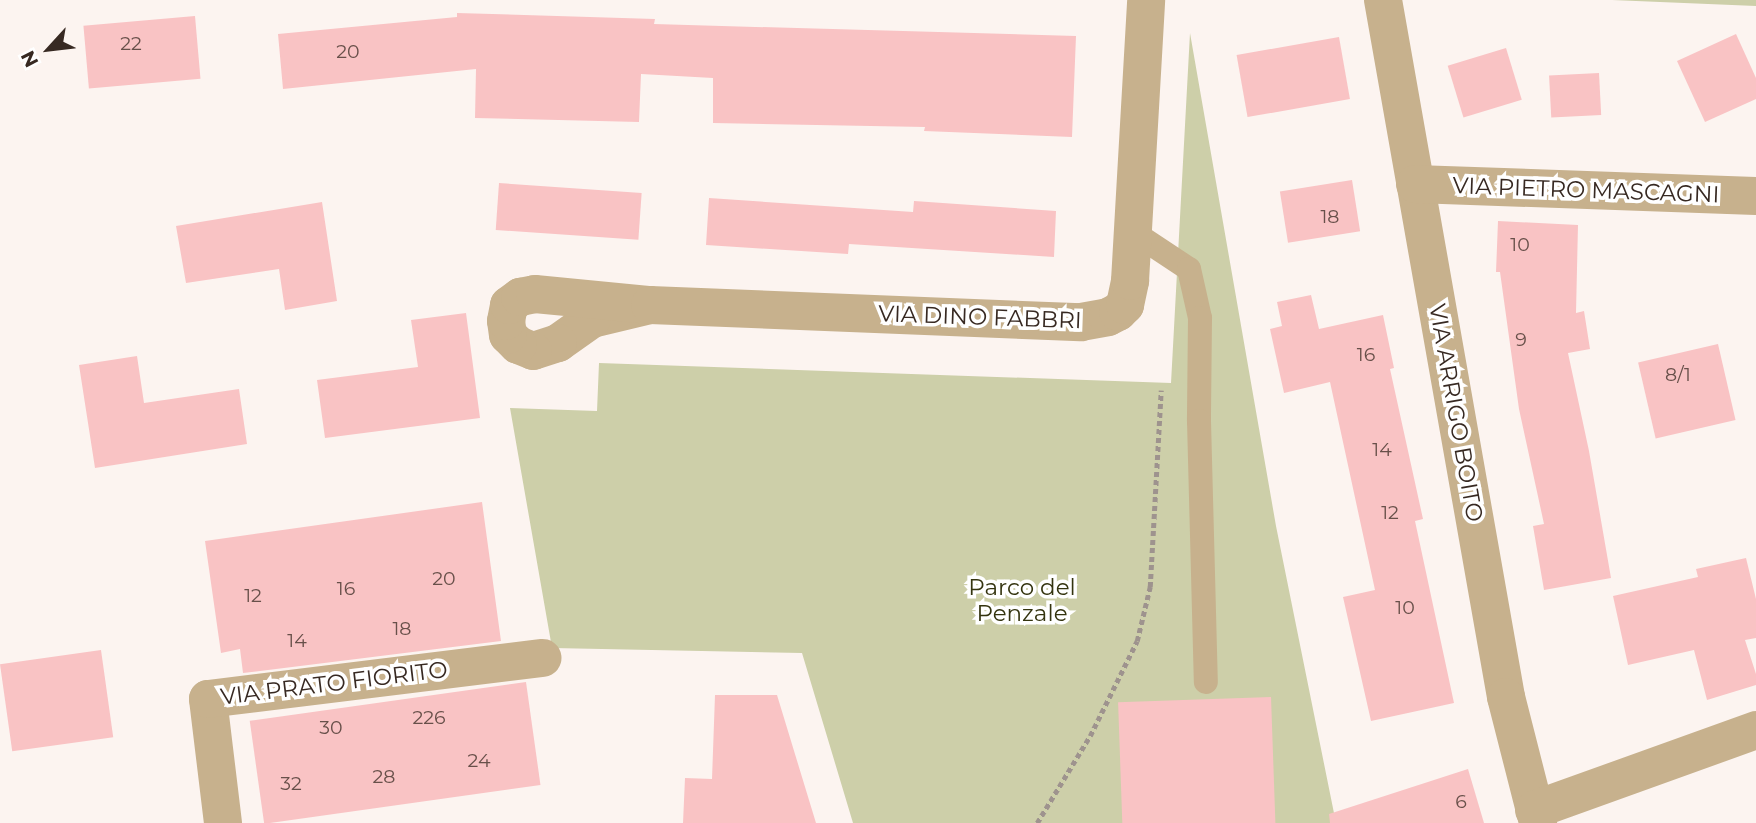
<!DOCTYPE html>
<style>
body{margin:0}
#map{position:relative;width:1756px;height:823px;overflow:hidden;background:#fcf4f0;font-family:Montserrat,sans-serif}
div>[style]{position:absolute}
.green>*{inset:0;background:#cdcfa9}
.building>*{inset:0;background:#f9c3c4;transform-origin:0 0}
.path>*{height:4.5px;margin-top:-2.25px;transform-origin:0;background:repeating-linear-gradient(90deg,#9e938e 0 5px,transparent 0 8.5px)}
.lane>*{height:24px;margin:-12px;padding:0 12px;transform-origin:12px;border-radius:12px;background:#c7b18d}
.street>*{height:38px;margin:-19px;padding:0 19px;transform-origin:19px;border-radius:19px;background:#c7b18d}
span{translate:-50% -50%;white-space:nowrap;text-align:center;line-height:1.15;-webkit-text-stroke:7px #fff;paint-order:stroke}
.number-label{font-size:19px;color:#68504a}
.number-label span{-webkit-text-stroke-width:0}
.street-label{font-size:23px;color:#372922}
.park-label{font-size:23px;color:#34340f}
.north{position:absolute;left:14px;top:14px;width:70px;height:70px;-webkit-text-stroke:5px #fff;paint-order:stroke;rotate:243deg;font-size:19px;font-weight:700;line-height:28px;text-align:center;color:#372922}
.north::after{content:'';display:block;margin:auto;width:24px;height:32px;background:#372922;clip-path:polygon(50% 0,100% 100%,50% 72%,0 100%)}
</style>
<div id="map">
<div class="green">
<i style="clip-path:polygon(1612px 0,1756px 0,1756px 6px)"></i>
<i style="clip-path:polygon(1190px 33px,1276px 526px,1336px 823px,853px 823px,802px 653px,552px 648px,510px 408px,597px 411px,599px 363px,1171px 383px)"></i>
</div>
<div class="building">
<i style="clip-path:polygon(457px 13px,655px 19px,654px 24px,1076px 36px,1072px 137px,924px 131px,925px 127px,713px 123px,713px 78px,641px 74px,639px 122px,475px 118px,476px 69px,283px 89px,278px 34px,457px 17px)"></i>
<i style="left:195px;top:16px;width:63px;height:112px;rotate:85deg"></i>
<i style="clip-path:polygon(1736px 34px,1756px 78px,1756px 99px,1705px 122px,1677px 61px)"></i>
<i style="left:1339px;top:37px;width:63px;height:104px;rotate:80deg"></i>
<i style="left:1506px;top:48px;width:54px;height:61px;rotate:73deg"></i>
<i style="left:1599px;top:73px;width:42px;height:50px;rotate:87deg"></i>
<i style="left:1352px;top:180px;width:52px;height:73px;rotate:81deg"></i>
<i style="left:499px;top:183px;width:143px;height:47px;rotate:4deg"></i>
<i style="clip-path:polygon(709px 198px,913px 212px,914px 201px,1056px 211px,1054px 257px,849px 244px,848px 254px,706px 245px)"></i>
<i style="clip-path:polygon(322px 202px,337px 301px,285px 310px,279px 269px,186px 283px,176px 226px)"></i>
<i style="clip-path:polygon(1498px 221px,1578px 225px,1576px 313px,1584px 311px,1590px 349px,1568px 353px,1589px 451px,1611px 578px,1544px 590px,1533px 526px,1544px 524px,1519px 409px,1500px 272px,1496px 272px)"></i>
<i style="clip-path:polygon(1311px 295px,1319px 329px,1383px 315px,1394px 368px,1390px 369px,1423px 519px,1415px 521px,1454px 703px,1371px 721px,1343px 597px,1375px 590px,1330px 382px,1284px 393px,1270px 329px,1282px 326px,1277px 302px)"></i>
<i style="clip-path:polygon(466px 313px,480px 418px,325px 438px,317px 380px,418px 367px,411px 320px)"></i>
<i style="left:1718px;top:344px;width:78px;height:82px;rotate:77deg"></i>
<i style="clip-path:polygon(137px 356px,144px 403px,239px 389px,247px 444px,95px 468px,79px 365px)"></i>
<i style="clip-path:polygon(482px 502px,501px 641px,243px 673px,240px 649px,221px 653px,205px 541px)"></i>
<i style="clip-path:polygon(1746px 558px,1756px 599px,1756px 638px,1745px 640px,1756px 674px,1756px 685px,1707px 700px,1694px 650px,1628px 665px,1613px 596px,1698px 577px,1696px 569px)"></i>
<i style="left:101px;top:650px;width:88px;height:102px;rotate:82deg"></i>
<i style="left:526px;top:682px;width:104px;height:279px;rotate:82deg"></i>
<i style="clip-path:polygon(715px 695px,777px 695px,816px 823px,683px 823px,685px 778px,712px 779px)"></i>
<i style="left:1271px;top:697px;width:126px;height:153px;rotate:88deg"></i>
<i style="clip-path:polygon(1468px 769px,1484px 823px,1330px 823px,1329px 814px)"></i>
</div>
<div class="path">
<i style="left:1037px;top:823px;width:102px;rotate:-58.7deg"></i>
<i style="left:1090px;top:736px;width:106px;rotate:-63.7deg"></i>
<i style="left:1137px;top:641px;width:56px;rotate:-76.5deg"></i>
<i style="left:1150px;top:587px;width:197px;rotate:-86.8deg"></i>
</div>
<div class="lane">
<i style="left:1133px;top:232px;width:67px;rotate:33.5deg"></i>
<i style="left:1189px;top:269px;width:50px;rotate:77.3deg"></i>
<i style="left:1200px;top:318px;width:103px;rotate:90.6deg"></i>
<i style="left:1199px;top:421px;width:261px;rotate:88.5deg"></i>
</div>
<div class="street">
<i style="left:1383px;top:0;width:708px;rotate:79.99deg"></i>
<i style="left:1506px;top:697px;width:130px;rotate:75.7deg"></i>
<i style="left:1415px;top:184px;width:341px;rotate:2deg"></i>
<i style="left:650px;top:305px;width:60px;rotate:166.4deg"></i>
<i style="left:592px;top:319px;width:42px;rotate:144.8deg"></i>
<i style="left:558px;top:343px;width:26px;rotate:162deg"></i>
<i style="left:533px;top:351px;width:16px;rotate:-158deg"></i>
<i style="left:518px;top:345px;width:14px;rotate:-135deg"></i>
<i style="left:508px;top:335px;width:14px;rotate:-98deg"></i>
<i style="left:506px;top:321px;width:16px;rotate:-79deg"></i>
<i style="left:509px;top:305px;width:14px;rotate:-36deg"></i>
<i style="left:520px;top:297px;width:15px;rotate:-11deg"></i>
<i style="left:535px;top:294px;width:116px;rotate:5.5deg"></i>
<i style="left:650px;top:305px;width:431px;rotate:2.3deg"></i>
<i style="left:1081px;top:322px;width:27px;rotate:-10deg"></i>
<i style="left:1108px;top:317px;width:11px;rotate:-27deg"></i>
<i style="left:1118px;top:312px;width:10px;rotate:-45deg"></i>
<i style="left:1125px;top:305px;width:25px;rotate:-78deg"></i>
<i style="left:1130px;top:281px;width:281px;rotate:-86.7deg"></i>
<i style="left:1534px;top:810px;width:236px;rotate:-19.8deg"></i>
<i style="left:223px;top:823px;width:125px;rotate:-96.9deg"></i>
<i style="left:208px;top:699px;width:337px;rotate:-7deg"></i>
</div>
<div class="number-label">
<span style="left:131px;top:44px">22</span>
<span style="left:348px;top:52px">20</span>
<span style="left:1330px;top:217px">18</span>
<span style="left:1520px;top:245px">10</span>
<span style="left:1521px;top:340px">9</span>
<span style="left:1366px;top:355px">16</span>
<span style="left:1678px;top:375px">8/1</span>
<span style="left:1382px;top:450px">14</span>
<span style="left:1390px;top:513px">12</span>
<span style="left:444px;top:579px">20</span>
<span style="left:346px;top:589px">16</span>
<span style="left:253px;top:596px">12</span>
<span style="left:1405px;top:608px">10</span>
<span style="left:402px;top:629px">18</span>
<span style="left:297px;top:641px">14</span>
<span style="left:429px;top:718px">226</span>
<span style="left:331px;top:728px">30</span>
<span style="left:479px;top:761px">24</span>
<span style="left:384px;top:777px">28</span>
<span style="left:291px;top:784px">32</span>
<span style="left:1461px;top:802px">6</span>
</div>
<div class="street-label">
<span style="left:1586px;top:190px;rotate:2deg">VIA PIETRO MASCAGNI</span>
<span style="left:980px;top:317px;rotate:2deg">VIA DINO FABBRI</span>
<span style="left:1456px;top:413px;rotate:80deg">VIA ARRIGO BOITO</span>
<span style="left:334px;top:683px;rotate:-7deg">VIA PRATO FIORITO</span>
</div>
<div class="park-label">
<span style="left:1022px;top:600px">Parco del<br>Penzale</span>
</div>
<div class="north">N</div>
</div>
